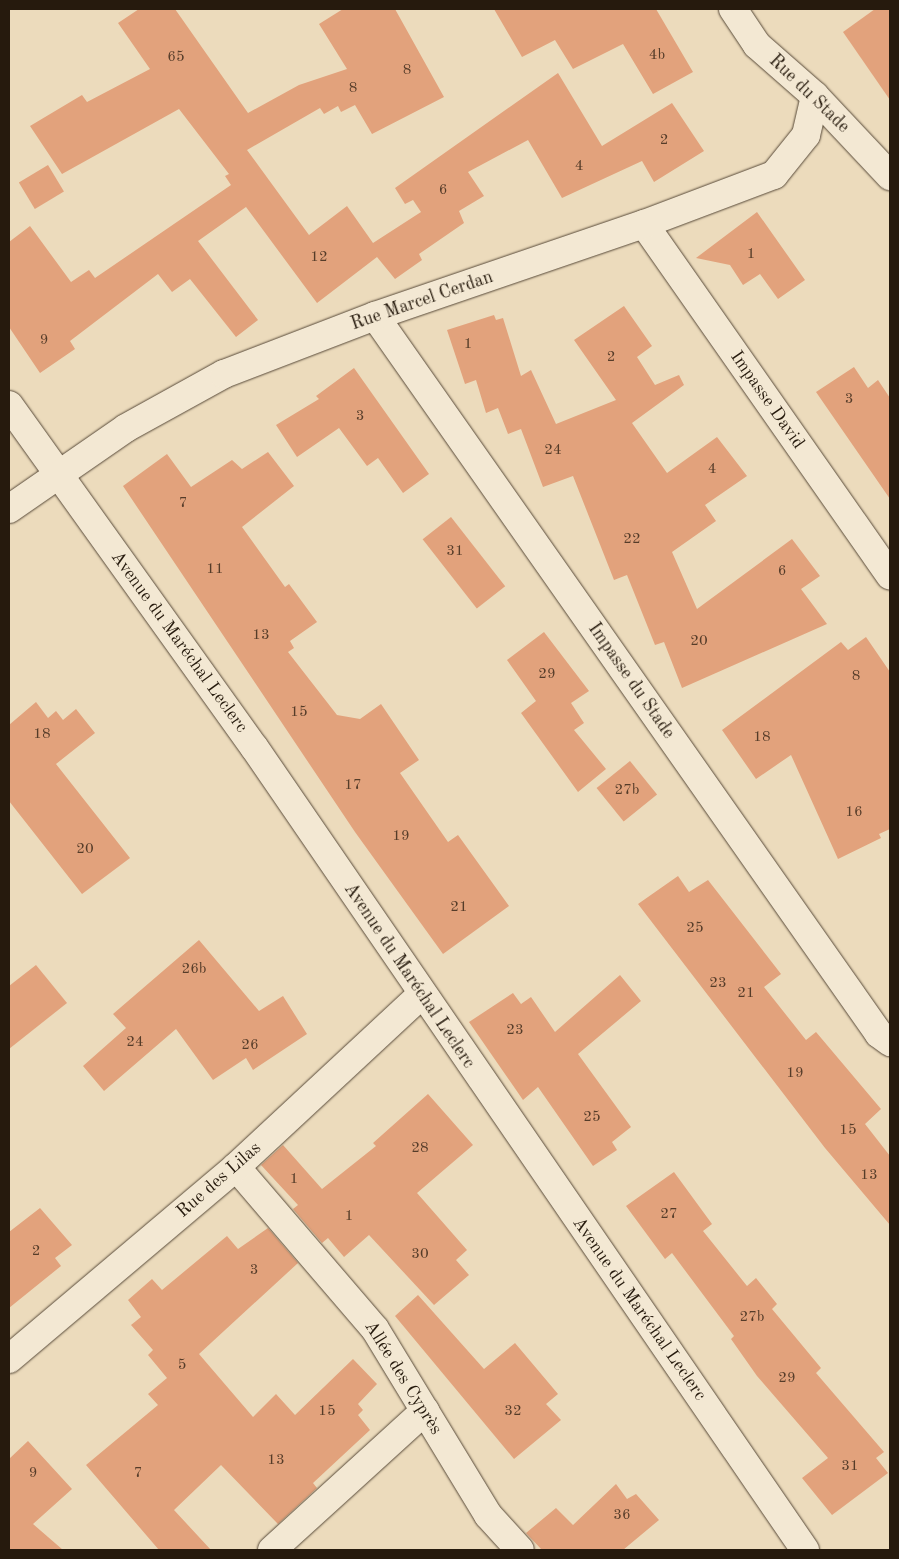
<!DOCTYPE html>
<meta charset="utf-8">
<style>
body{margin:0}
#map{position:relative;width:899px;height:1559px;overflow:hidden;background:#ecdbbc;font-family:"Old Standard TT",serif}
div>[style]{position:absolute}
.building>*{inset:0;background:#e2a27c;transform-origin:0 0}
.roads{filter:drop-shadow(0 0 1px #584a39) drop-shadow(0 0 1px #584a39)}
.minor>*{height:28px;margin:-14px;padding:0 14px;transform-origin:14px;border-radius:14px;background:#f3e8d3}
span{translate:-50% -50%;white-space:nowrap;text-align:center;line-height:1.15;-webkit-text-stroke:4px #f3e8d3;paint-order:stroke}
.number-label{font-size:15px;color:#553c29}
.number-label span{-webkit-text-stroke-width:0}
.street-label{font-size:18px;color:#261a0d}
.frame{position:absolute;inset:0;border:10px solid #261a0d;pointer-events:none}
</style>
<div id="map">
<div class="building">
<i style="clip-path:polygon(139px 9px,175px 9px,248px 113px,299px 85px,347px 69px,319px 24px,343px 9px,395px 9px,444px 97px,372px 134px,355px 105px,341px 112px,338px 106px,324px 114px,320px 108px,247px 150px,309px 235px,347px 206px,373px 243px,421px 212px,413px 200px,405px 204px,395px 188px,558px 73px,602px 146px,672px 103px,704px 151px,654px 182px,642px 161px,562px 198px,528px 140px,468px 172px,484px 196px,459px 211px,464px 223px,419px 254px,422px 260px,395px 279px,377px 257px,317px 303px,246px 207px,198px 241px,258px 320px,236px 337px,190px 279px,172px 292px,158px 274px,70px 341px,75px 349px,40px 373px,9px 327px,9px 242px,30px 226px,71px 282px,89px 270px,95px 278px,231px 185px,225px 176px,229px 174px,179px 109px,62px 174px,30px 126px,82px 95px,87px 102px,150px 69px,118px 23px)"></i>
<i style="clip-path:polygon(494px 9px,656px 9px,693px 72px,653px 94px,623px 44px,573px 69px,555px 40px,522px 57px)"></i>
<i style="clip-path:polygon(875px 9px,890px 9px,890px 100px,843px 32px)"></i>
<i style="left:48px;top:165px;width:31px;height:34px;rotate:59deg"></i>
<i style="clip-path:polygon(757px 212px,805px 280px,778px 299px,760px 274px,743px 285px,730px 265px,696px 258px)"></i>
<i style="clip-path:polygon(624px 306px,652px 346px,637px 357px,655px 385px,679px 375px,684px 385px,632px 423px,667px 473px,717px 437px,747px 476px,705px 505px,716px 521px,672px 552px,697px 609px,792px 539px,820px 576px,801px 589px,827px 624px,682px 688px,664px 642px,655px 645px,627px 575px,614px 580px,573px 476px,543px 487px,521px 429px,508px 434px,498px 408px,486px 413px,476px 380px,465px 384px,447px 330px,494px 315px,496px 320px,503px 318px,521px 376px,531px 370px,556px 424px,616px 400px,574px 340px)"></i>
<i style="clip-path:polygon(854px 367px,868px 388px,878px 380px,890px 398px,890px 499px,816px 392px)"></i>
<i style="clip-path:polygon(354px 368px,429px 474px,403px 493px,378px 458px,367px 466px,339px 428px,297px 457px,276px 425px,319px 399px,316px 396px)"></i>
<i style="clip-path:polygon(268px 452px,294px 486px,242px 527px,285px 587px,289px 584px,317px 622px,290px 641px,294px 648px,288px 652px,337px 715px,360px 719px,381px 704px,419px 760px,400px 773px,448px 842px,458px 835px,509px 906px,443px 954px,355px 832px,123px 486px,167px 454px,191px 487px,232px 460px,242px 469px)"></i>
<i style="left:451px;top:517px;width:88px;height:36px;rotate:52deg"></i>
<i style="clip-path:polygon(544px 632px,589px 691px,571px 703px,584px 723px,574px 730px,606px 769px,578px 792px,521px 713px,536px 701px,507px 660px)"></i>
<i style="clip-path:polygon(866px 637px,890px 672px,890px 829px,879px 834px,881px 838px,838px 859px,791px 755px,756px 779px,722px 730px,841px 642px,848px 650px)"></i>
<i style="clip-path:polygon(36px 702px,48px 718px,56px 711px,63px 720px,76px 709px,95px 733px,56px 764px,130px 858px,82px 894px,9px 801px,9px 725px)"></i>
<i style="left:630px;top:761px;width:43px;height:43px;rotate:51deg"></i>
<i style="clip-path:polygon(678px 876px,689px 892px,708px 880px,781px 974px,764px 987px,806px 1040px,816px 1032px,881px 1109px,865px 1124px,890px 1156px,890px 1225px,825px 1148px,638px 904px)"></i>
<i style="clip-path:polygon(199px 940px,259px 1011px,283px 996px,307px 1034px,253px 1070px,246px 1058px,213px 1080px,176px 1029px,104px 1091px,83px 1066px,126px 1028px,113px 1014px)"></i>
<i style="clip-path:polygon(36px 965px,67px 1003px,9px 1049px,9px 986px)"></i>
<i style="clip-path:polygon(620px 975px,641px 1001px,578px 1054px,631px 1127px,612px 1142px,617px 1150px,593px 1166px,538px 1087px,523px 1100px,469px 1022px,513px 993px,521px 1004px,531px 997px,555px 1032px)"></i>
<i style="clip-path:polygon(428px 1094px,473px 1145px,417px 1193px,467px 1250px,456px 1260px,469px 1275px,434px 1305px,369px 1235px,344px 1257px,328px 1238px,322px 1243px,293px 1209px,298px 1205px,261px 1165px,283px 1145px,322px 1189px,376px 1146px,373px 1143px)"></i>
<i style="clip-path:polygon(674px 1172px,712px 1224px,703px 1231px,747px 1286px,756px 1278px,777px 1304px,772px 1309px,821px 1368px,816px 1373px,884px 1452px,876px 1458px,888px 1473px,832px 1515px,802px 1478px,828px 1458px,757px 1376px,731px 1339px,734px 1336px,672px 1253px,665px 1259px,626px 1206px)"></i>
<i style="clip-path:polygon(40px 1208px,72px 1245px,55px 1258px,61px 1266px,9px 1308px,9px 1232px)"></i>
<i style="clip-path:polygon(268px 1228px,298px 1263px,199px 1354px,253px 1417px,276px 1394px,295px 1415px,353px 1359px,377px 1384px,358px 1404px,363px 1410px,358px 1415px,370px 1430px,313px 1483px,317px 1488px,278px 1524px,221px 1465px,174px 1510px,211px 1550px,159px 1550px,86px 1465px,158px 1405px,148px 1394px,167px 1378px,148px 1355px,153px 1350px,131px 1325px,141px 1317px,128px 1300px,152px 1279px,162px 1290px,227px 1236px,238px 1249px)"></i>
<i style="clip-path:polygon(418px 1295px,484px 1369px,515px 1343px,558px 1394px,546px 1404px,561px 1420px,514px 1459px,395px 1316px)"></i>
<i style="clip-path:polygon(28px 1441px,72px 1489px,33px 1524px,63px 1550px,9px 1550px,9px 1459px)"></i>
<i style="clip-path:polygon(616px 1484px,627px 1499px,636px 1494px,659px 1520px,623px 1550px,542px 1550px,526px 1533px,556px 1508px,573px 1525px)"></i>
</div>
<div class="roads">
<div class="minor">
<i style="left:733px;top:9px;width:43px;rotate:56.3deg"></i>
<i style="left:757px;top:45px;width:77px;rotate:41.3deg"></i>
<i style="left:815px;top:96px;width:110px;rotate:46.8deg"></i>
<i style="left:644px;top:224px;width:429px;rotate:55deg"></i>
<i style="left:375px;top:316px;width:877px;rotate:54.93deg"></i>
<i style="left:879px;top:1034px;width:14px;rotate:36deg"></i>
<i style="left:9px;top:405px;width:421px;rotate:54.4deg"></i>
<i style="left:254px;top:747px;width:974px;rotate:55.54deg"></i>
<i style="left:9px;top:509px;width:142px;rotate:-34.7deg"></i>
<i style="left:126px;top:428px;width:112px;rotate:-28.9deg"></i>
<i style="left:224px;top:374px;width:162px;rotate:-21deg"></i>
<i style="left:375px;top:316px;width:284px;rotate:-18.9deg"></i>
<i style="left:644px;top:224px;width:139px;rotate:-20.7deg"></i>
<i style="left:774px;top:175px;width:51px;rotate:-51.3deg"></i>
<i style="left:806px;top:135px;width:40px;rotate:-77deg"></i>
<i style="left:236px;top:1167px;width:213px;rotate:49.4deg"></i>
<i style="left:375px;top:1329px;width:218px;rotate:58.7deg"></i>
<i style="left:488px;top:1515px;width:47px;rotate:47.6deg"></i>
<i style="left:9px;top:1359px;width:297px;rotate:-40.2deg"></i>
<i style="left:236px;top:1167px;width:254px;rotate:-42.9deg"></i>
<i style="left:272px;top:1550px;width:207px;rotate:-42.3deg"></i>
</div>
</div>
<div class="number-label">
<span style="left:657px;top:56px">4b</span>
<span style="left:176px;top:58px">65</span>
<span style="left:407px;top:71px">8</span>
<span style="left:353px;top:89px">8</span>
<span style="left:664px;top:141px">2</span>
<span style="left:579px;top:167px">4</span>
<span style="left:443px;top:191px">6</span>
<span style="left:751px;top:255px">1</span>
<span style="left:319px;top:258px">12</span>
<span style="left:44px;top:341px">9</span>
<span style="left:468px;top:345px">1</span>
<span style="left:611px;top:358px">2</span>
<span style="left:849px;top:400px">3</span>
<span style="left:360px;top:417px">3</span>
<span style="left:553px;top:451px">24</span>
<span style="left:712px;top:470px">4</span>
<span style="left:183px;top:504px">7</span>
<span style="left:632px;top:540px">22</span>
<span style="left:455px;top:552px">31</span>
<span style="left:215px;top:570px">11</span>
<span style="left:782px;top:572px">6</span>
<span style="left:261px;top:636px">13</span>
<span style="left:699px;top:642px">20</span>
<span style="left:547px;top:675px">29</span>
<span style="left:856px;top:677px">8</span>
<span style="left:299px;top:713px">15</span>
<span style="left:42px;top:735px">18</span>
<span style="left:762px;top:738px">18</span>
<span style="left:353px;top:786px">17</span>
<span style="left:627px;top:791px">27b</span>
<span style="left:854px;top:813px">16</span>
<span style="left:401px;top:837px">19</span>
<span style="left:85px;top:850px">20</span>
<span style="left:459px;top:908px">21</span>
<span style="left:695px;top:929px">25</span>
<span style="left:194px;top:970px">26b</span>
<span style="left:718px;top:984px">23</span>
<span style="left:746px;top:994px">21</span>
<span style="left:515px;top:1031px">23</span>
<span style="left:135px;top:1043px">24</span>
<span style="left:250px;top:1046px">26</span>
<span style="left:795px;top:1074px">19</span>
<span style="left:592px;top:1118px">25</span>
<span style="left:848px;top:1131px">15</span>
<span style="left:420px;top:1149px">28</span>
<span style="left:869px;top:1176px">13</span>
<span style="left:294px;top:1180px">1</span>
<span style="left:669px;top:1215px">27</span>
<span style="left:349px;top:1217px">1</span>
<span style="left:36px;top:1252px">2</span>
<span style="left:420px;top:1255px">30</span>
<span style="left:254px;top:1271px">3</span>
<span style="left:752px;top:1318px">27b</span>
<span style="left:182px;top:1366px">5</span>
<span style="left:787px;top:1379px">29</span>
<span style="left:327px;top:1412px">15</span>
<span style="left:513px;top:1412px">32</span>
<span style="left:276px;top:1461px">13</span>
<span style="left:850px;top:1467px">31</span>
<span style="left:33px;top:1474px">9</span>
<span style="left:138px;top:1474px">7</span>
<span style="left:622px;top:1516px">36</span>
</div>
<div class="street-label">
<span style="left:809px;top:94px;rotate:44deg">Rue du Stade</span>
<span style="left:422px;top:301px;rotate:-19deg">Rue Marcel Cerdan</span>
<span style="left:767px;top:400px;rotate:55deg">Impasse David</span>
<span style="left:179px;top:642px;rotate:54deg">Avenue du Maréchal Leclerc</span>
<span style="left:631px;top:681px;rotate:55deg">Impasse du Stade</span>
<span style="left:409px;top:976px;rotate:56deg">Avenue du Maréchal Leclerc</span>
<span style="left:219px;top:1180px;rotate:-41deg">Rue des Lilas</span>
<span style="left:639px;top:1309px;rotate:55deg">Avenue du Maréchal Leclerc</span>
<span style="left:403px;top:1378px;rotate:58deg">Allée des Cyprès</span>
</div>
<div class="frame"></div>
</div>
